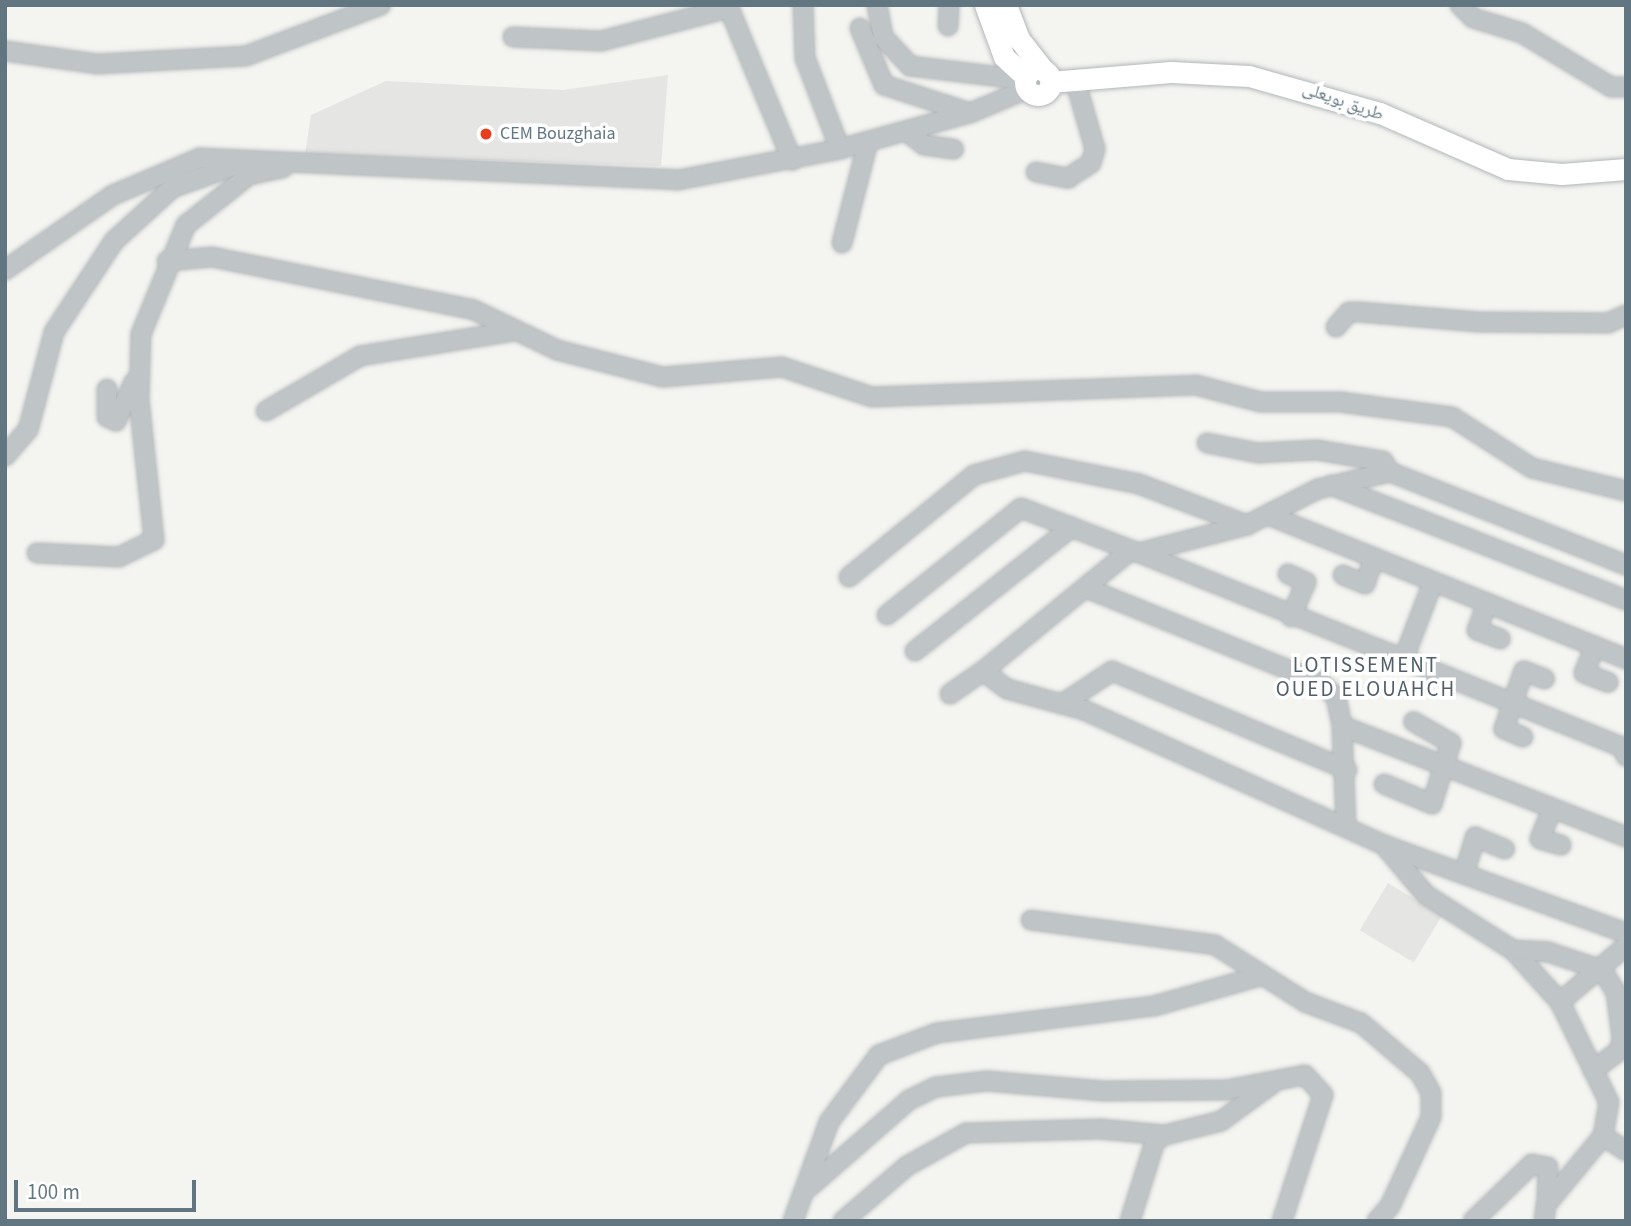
<!DOCTYPE html>
<meta charset="utf-8">
<style>
body{margin:0}
#map{position:relative;width:1631px;height:1226px;overflow:hidden;background:#f4f4f0;font-family:"Source Sans 3","Noto Naskh Arabic",sans-serif}
div>[style]{position:absolute}
.built>*{inset:0;background:#e5e5e3;transform-origin:0 0}
.roads{filter:drop-shadow(0 0 2px #b2b7ba) drop-shadow(0 0 2px #b2b7ba)}
.minor>*{height:18px;margin:-9px;padding:0 9px;transform-origin:9px;border-radius:9px;background:#bfc4c6}
.major>*{height:21px;margin:-10.5px;padding:0 10.5px;transform-origin:10.5px;border-radius:10.5px;background:#fff}
.major>.ring{margin:-10.5px;padding:0;box-sizing:content-box;background:none;border:21px solid #fff;border-radius:50%}
.dots>*{width:19px;height:19px;translate:-50% -50%;box-sizing:border-box;border:4px solid #fff;border-radius:50%}
span{translate:-50% -50%;white-space:nowrap;text-align:center;line-height:1.15;-webkit-text-stroke:7px #fff;paint-order:stroke}
.street-label{font-size:18px;color:#627682}
.poi-label{font-size:18px;color:#627682}
.left{translate:0 -50%;text-align:left}
.quarter-label{font-size:21px;color:#505f67;letter-spacing:2px}
.frame{position:absolute;inset:0;border:7px solid #627682;pointer-events:none}
.scale{position:absolute;left:14px;top:1180px;width:182px;height:32px;box-sizing:border-box;border:4px solid #627682;border-top:0;padding-left:9px;font-size:21px;line-height:24px;white-space:nowrap;color:#627682;-webkit-text-stroke:5px #fff;paint-order:stroke}
</style>
<div id="map">
<div class="built">
<i style="clip-path:polygon(668px 75px,661px 166px,305px 154px,311px 115px,386px 81px,563px 90px)"></i>
<i style="left:1388px;top:883px;width:63px;height:55px;rotate:31deg"></i>
</div>
<div class="roads">
<div class="minor">
<i style="left:803px;top:5px;width:53px;rotate:87.8deg"></i>
<i style="left:805px;top:58px;width:97px;rotate:69deg"></i>
<i style="left:877px;top:5px;width:33px;rotate:79deg"></i>
<i style="left:883px;top:37px;width:40px;rotate:47deg"></i>
<i style="left:910px;top:66px;width:116px;rotate:6.9deg"></i>
<i style="left:1460px;top:5px;width:18px;rotate:45deg"></i>
<i style="left:1473px;top:18px;width:51px;rotate:17deg"></i>
<i style="left:1522px;top:33px;width:104px;rotate:31.2deg"></i>
<i style="left:1611px;top:87px;width:15px"></i>
<i style="left:948px;top:26px;width:21px;rotate:-87deg"></i>
<i style="left:860px;top:28px;width:62px;rotate:67.2deg"></i>
<i style="left:884px;top:85px;width:87px;rotate:18deg"></i>
<i style="left:513px;top:37px;width:88px;rotate:2.6deg"></i>
<i style="left:601px;top:41px;width:132px;rotate:-14.5deg"></i>
<i style="left:729px;top:8px;width:165px;rotate:67.5deg"></i>
<i style="left:5px;top:51px;width:93px;rotate:8deg"></i>
<i style="left:97px;top:64px;width:149px;rotate:-3.1deg"></i>
<i style="left:246px;top:56px;width:144px;rotate:-20.7deg"></i>
<i style="left:906px;top:131px;width:23px;rotate:38deg"></i>
<i style="left:924px;top:145px;width:30px;rotate:8deg"></i>
<i style="left:1036px;top:172px;width:33px;rotate:11deg"></i>
<i style="left:1068px;top:178px;width:27px;rotate:-33deg"></i>
<i style="left:1091px;top:163px;width:15px;rotate:-74deg"></i>
<i style="left:1095px;top:149px;width:72px;rotate:-106.2deg"></i>
<i style="left:842px;top:243px;width:104px;rotate:-75.6deg"></i>
<i style="left:167px;top:261px;width:45px;rotate:-5.1deg"></i>
<i style="left:212px;top:257px;width:267px;rotate:11.4deg"></i>
<i style="left:474px;top:310px;width:92px;rotate:25.7deg"></i>
<i style="left:557px;top:350px;width:109px;rotate:14.3deg"></i>
<i style="left:663px;top:377px;width:119px;rotate:-4.8deg"></i>
<i style="left:782px;top:367px;width:95px;rotate:18.4deg"></i>
<i style="left:872px;top:397px;width:324px;rotate:-2.1deg"></i>
<i style="left:1196px;top:385px;width:67px;rotate:14.7deg"></i>
<i style="left:1261px;top:402px;width:79px"></i>
<i style="left:1340px;top:402px;width:113px;rotate:7.6deg"></i>
<i style="left:1452px;top:417px;width:95px;rotate:32.5deg"></i>
<i style="left:1532px;top:468px;width:97px;rotate:13.7deg"></i>
<i style="left:5px;top:270px;width:131px;rotate:-34.8deg"></i>
<i style="left:113px;top:195px;width:95px;rotate:-23deg"></i>
<i style="left:200px;top:158px;width:479px;rotate:2.6deg"></i>
<i style="left:678px;top:180px;width:165px;rotate:-10.8deg"></i>
<i style="left:840px;top:149px;width:135px;rotate:-15.5deg"></i>
<i style="left:970px;top:113px;width:62px;rotate:-22.8deg"></i>
<i style="left:1336px;top:327px;width:20px;rotate:-49deg"></i>
<i style="left:1349px;top:312px;width:10px"></i>
<i style="left:1359px;top:312px;width:121px;rotate:4.7deg"></i>
<i style="left:1480px;top:322px;width:128px;rotate:0.4deg"></i>
<i style="left:1608px;top:323px;width:20px;rotate:-24deg"></i>
<i style="left:107px;top:389px;width:28px;rotate:90deg"></i>
<i style="left:107px;top:417px;width:10px;rotate:24deg"></i>
<i style="left:116px;top:421px;width:43px;rotate:-65.2deg"></i>
<i style="left:266px;top:411px;width:109px;rotate:-30.3deg"></i>
<i style="left:360px;top:356px;width:156px;rotate:-9.2deg"></i>
<i style="left:1207px;top:443px;width:52px;rotate:11.1deg"></i>
<i style="left:1258px;top:453px;width:59px;rotate:-2.9deg"></i>
<i style="left:1317px;top:450px;width:67px;rotate:9.5deg"></i>
<i style="left:1383px;top:461px;width:13px;rotate:58deg"></i>
<i style="left:5px;top:456px;width:35px;rotate:-49deg"></i>
<i style="left:28px;top:430px;width:101px;rotate:-75.1deg"></i>
<i style="left:54px;top:332px;width:109px;rotate:-56.6deg"></i>
<i style="left:114px;top:241px;width:79px;rotate:-42.4deg"></i>
<i style="left:172px;top:188px;width:74px;rotate:-19.7deg"></i>
<i style="left:1331px;top:485px;width:317px;rotate:21.3deg"></i>
<i style="left:1268px;top:515px;width:386px;rotate:21.9deg"></i>
<i style="left:1247px;top:525px;width:80px;rotate:-26.9deg"></i>
<i style="left:1318px;top:489px;width:74px;rotate:-13.3deg"></i>
<i style="left:1390px;top:472px;width:254px;rotate:21.5deg"></i>
<i style="left:1137px;top:552px;width:523px;rotate:21.9deg"></i>
<i style="left:1622px;top:747px;width:10px;rotate:66deg"></i>
<i style="left:37px;top:553px;width:82px;rotate:2.8deg"></i>
<i style="left:119px;top:557px;width:39px;rotate:-26deg"></i>
<i style="left:154px;top:540px;width:141px;rotate:-96.1deg"></i>
<i style="left:139px;top:400px;width:66px;rotate:-88.3deg"></i>
<i style="left:141px;top:334px;width:118px;rotate:-67.6deg"></i>
<i style="left:186px;top:225px;width:80px;rotate:-38.4deg"></i>
<i style="left:249px;top:175px;width:35px;rotate:-12deg"></i>
<i style="left:1288px;top:574px;width:20px;rotate:24deg"></i>
<i style="left:1306px;top:582px;width:38px;rotate:113deg"></i>
<i style="left:1343px;top:575px;width:24px;rotate:22deg"></i>
<i style="left:1365px;top:584px;width:28px;rotate:-71deg"></i>
<i style="left:849px;top:577px;width:161px;rotate:-39.2deg"></i>
<i style="left:974px;top:475px;width:53px;rotate:-15.4deg"></i>
<i style="left:1025px;top:461px;width:116px;rotate:11.4deg"></i>
<i style="left:1139px;top:484px;width:116px;rotate:20.8deg"></i>
<i style="left:1247px;top:525px;width:112px;rotate:165.5deg"></i>
<i style="left:1086px;top:588px;width:253px;rotate:22deg"></i>
<i style="left:1321px;top:683px;width:21px;rotate:43deg"></i>
<i style="left:1336px;top:697px;width:30px;rotate:78deg"></i>
<i style="left:1342px;top:726px;width:305px;rotate:21.3deg"></i>
<i style="left:1487px;top:603px;width:29px;rotate:110deg"></i>
<i style="left:1477px;top:630px;width:25px;rotate:21deg"></i>
<i style="left:887px;top:615px;width:171px;rotate:-38.6deg"></i>
<i style="left:1021px;top:508px;width:118px;rotate:20.9deg"></i>
<i style="left:1131px;top:550px;width:191px;rotate:140.7deg"></i>
<i style="left:983px;top:671px;width:30px;rotate:37deg"></i>
<i style="left:1007px;top:689px;width:80px;rotate:15.3deg"></i>
<i style="left:1084px;top:710px;width:329px;rotate:24.2deg"></i>
<i style="left:1384px;top:845px;width:65px;rotate:50deg"></i>
<i style="left:1426px;top:895px;width:103px;rotate:32.3deg"></i>
<i style="left:1513px;top:950px;width:70px;rotate:47.9deg"></i>
<i style="left:1560px;top:1002px;width:111px;rotate:63.9deg"></i>
<i style="left:1609px;top:1102px;width:35px;rotate:100deg"></i>
<i style="left:1603px;top:1136px;width:89px;rotate:129.6deg"></i>
<i style="left:1546px;top:1205px;width:16px;rotate:97deg"></i>
<i style="left:1595px;top:646px;width:29px;rotate:112deg"></i>
<i style="left:1584px;top:673px;width:26px;rotate:21deg"></i>
<i style="left:915px;top:651px;width:200px;rotate:-38.3deg"></i>
<i style="left:1404px;top:658px;width:81px;rotate:-69.1deg"></i>
<i style="left:950px;top:694px;width:40px;rotate:-34.9deg"></i>
<i style="left:1062px;top:704px;width:60px;rotate:-33.4deg"></i>
<i style="left:1112px;top:671px;width:255px;rotate:22.8deg"></i>
<i style="left:1342px;top:726px;width:101px;rotate:87.7deg"></i>
<i style="left:1523px;top:737px;width:21px;rotate:-157deg"></i>
<i style="left:1504px;top:729px;width:25px;rotate:-72deg"></i>
<i style="left:1512px;top:705px;width:36px;rotate:-71deg"></i>
<i style="left:1524px;top:671px;width:22px;rotate:21deg"></i>
<i style="left:1384px;top:784px;width:52px;rotate:22.6deg"></i>
<i style="left:1432px;top:804px;width:64px;rotate:-72.7deg"></i>
<i style="left:1451px;top:743px;width:43px;rotate:-150.4deg"></i>
<i style="left:1552px;top:809px;width:32px;rotate:112deg"></i>
<i style="left:1540px;top:839px;width:22px;rotate:16deg"></i>
<i style="left:1384px;top:845px;width:258px;rotate:20deg"></i>
<i style="left:1464px;top:874px;width:39px;rotate:-73deg"></i>
<i style="left:1475px;top:837px;width:32px;rotate:22deg"></i>
<i style="left:1031px;top:920px;width:186px;rotate:7.7deg"></i>
<i style="left:1215px;top:945px;width:107px;rotate:32.3deg"></i>
<i style="left:1305px;top:1002px;width:60px;rotate:20.6deg"></i>
<i style="left:1361px;top:1023px;width:77px;rotate:40.3deg"></i>
<i style="left:1420px;top:1073px;width:23px;rotate:61deg"></i>
<i style="left:1431px;top:1093px;width:24px;rotate:90deg"></i>
<i style="left:1431px;top:1117px;width:98px;rotate:114.7deg"></i>
<i style="left:1390px;top:1206px;width:20px;rotate:131deg"></i>
<i style="left:1513px;top:950px;width:35px;rotate:3deg"></i>
<i style="left:1548px;top:952px;width:57px;rotate:18.4deg"></i>
<i style="left:1602px;top:970px;width:26px;rotate:58deg"></i>
<i style="left:1616px;top:992px;width:46px;rotate:82.6deg"></i>
<i style="left:1622px;top:1038px;width:12px;rotate:99deg"></i>
<i style="left:1620px;top:1050px;width:34px;rotate:143deg"></i>
<i style="left:1560px;top:1002px;width:87px;rotate:-40.3deg"></i>
<i style="left:1603px;top:1136px;width:27px;rotate:33deg"></i>
<i style="left:807px;top:1189px;width:135px;rotate:-41.1deg"></i>
<i style="left:909px;top:1100px;width:30px;rotate:-26deg"></i>
<i style="left:936px;top:1087px;width:51px;rotate:-6.7deg"></i>
<i style="left:987px;top:1081px;width:117px;rotate:4.9deg"></i>
<i style="left:1104px;top:1091px;width:122px;rotate:-0.5deg"></i>
<i style="left:1226px;top:1090px;width:80px;rotate:-10.8deg"></i>
<i style="left:1305px;top:1075px;width:27px;rotate:48deg"></i>
<i style="left:1323px;top:1095px;width:133px;rotate:108deg"></i>
<i style="left:793px;top:1221px;width:105px;rotate:-70deg"></i>
<i style="left:829px;top:1122px;width:84px;rotate:-53.3deg"></i>
<i style="left:879px;top:1055px;width:62px;rotate:-20.8deg"></i>
<i style="left:937px;top:1033px;width:219px;rotate:-7.1deg"></i>
<i style="left:1154px;top:1006px;width:110px;rotate:-15.8deg"></i>
<i style="left:843px;top:1221px;width:84px;rotate:-40.7deg"></i>
<i style="left:907px;top:1166px;width:68px;rotate:-29.2deg"></i>
<i style="left:966px;top:1133px;width:134px;rotate:-1.7deg"></i>
<i style="left:1100px;top:1129px;width:65px;rotate:5.3deg"></i>
<i style="left:1165px;top:1135px;width:58px;rotate:-14deg"></i>
<i style="left:1221px;top:1121px;width:63px;rotate:-36deg"></i>
<i style="left:1130px;top:1221px;width:84px;rotate:-72.6deg"></i>
<i style="left:1155px;top:1141px;width:12px;rotate:-31deg"></i>
<i style="left:1473px;top:1221px;width:82px;rotate:-44deg"></i>
<i style="left:1532px;top:1164px;width:16px;rotate:11deg"></i>
<i style="left:1548px;top:1167px;width:36px;rotate:92deg"></i>
</div>
<div class="major">
<i style="left:985px;top:5px;width:55px;rotate:69.9deg"></i>
<i style="left:1004px;top:57px;width:30px;rotate:42deg"></i>
<i style="left:1006px;top:5px;width:36px;rotate:69deg"></i>
<i style="left:1019px;top:39px;width:41px;rotate:52deg"></i>
<i class="ring" style="left:1025px;top:69px;width:5px;height:5px"></i>
<i style="left:1050px;top:82px;width:121px;rotate:-4.7deg"></i>
<i style="left:1171px;top:72px;width:78px;rotate:2.9deg"></i>
<i style="left:1249px;top:76px;width:136px;rotate:15.8deg"></i>
<i style="left:1380px;top:113px;width:140px;rotate:23.6deg"></i>
<i style="left:1508px;top:169px;width:54px;rotate:5.3deg"></i>
<i style="left:1562px;top:174px;width:64px;rotate:-4.5deg"></i>
</div>
</div>
<div class="dots">
<i style="left:486px;top:134px;background:#e73d1d"></i>
</div>
<div class="street-label">
<span style="left:1343px;top:102px;rotate:19deg">طريق بويعلى</span>
</div>
<div class="poi-label">
<span class="left" style="left:500px;top:134px">CEM Bouzghaia</span>
</div>
<div class="quarter-label">
<span style="left:1366px;top:677px">LOTISSEMENT<br>OUED ELOUAHCH</span>
</div>
<div class="frame"></div>
<div class="scale">100 m</div>
</div>
